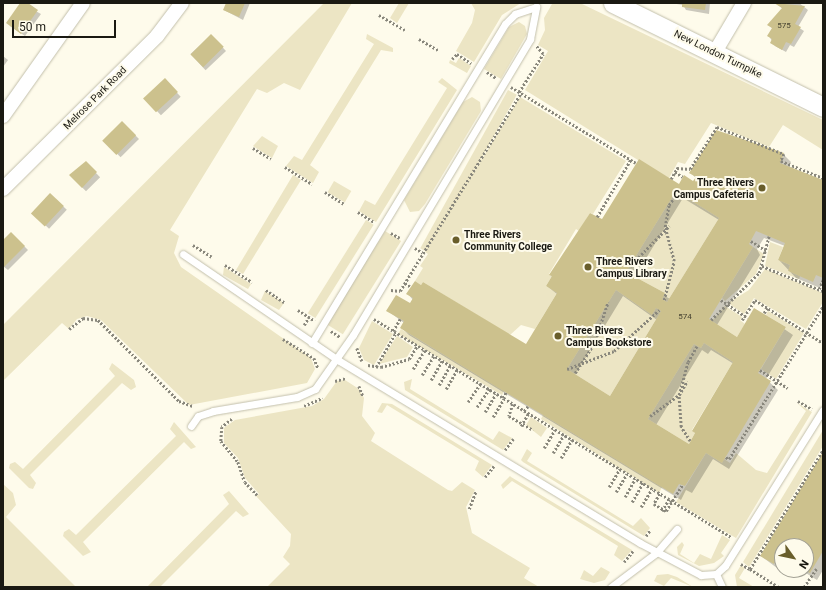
<!DOCTYPE html>
<style>
body{margin:0}
#map{position:relative;width:826px;height:590px;overflow:hidden;background:#fefbeb;font-family:Roboto,sans-serif}
div>[style]{position:absolute}
.green>*{inset:0;background:#ece5c4;transform-origin:0 0}
.shadow>*{inset:0;background:#0003;transform-origin:0 0}
.building>*{inset:0;background:#ccc18d;transform-origin:0 0}
.path>*{height:2.5px;margin-top:-1.25px;transform-origin:0;background:repeating-linear-gradient(90deg,#89877c 0 2px,transparent 0 4px)}
.roads{filter:drop-shadow(0 0 1px #c2bfab) drop-shadow(0 0 1px #c2bfab)}
.lane>*{height:7px;margin:-3.5px;padding:0 3.5px;transform-origin:3.5px;border-radius:3.5px;background:#fff}
.street>*{height:14px;margin:-7px;padding:0 7px;transform-origin:7px;border-radius:7px;background:#fff}
.secondary>*{height:19px;margin:-9.5px;padding:0 9.5px;transform-origin:9.5px;border-radius:9.5px;background:#fff}
.dots>*{width:11px;height:11px;translate:-50% -50%;box-sizing:border-box;border:2px solid #fefbeb;border-radius:50%}
span{translate:-50% -50%;white-space:nowrap;text-align:center;line-height:1.15;-webkit-text-stroke:4px #fefbeb;paint-order:stroke}
.number-label{font-size:8px;color:#464331}
.number-label span{-webkit-text-stroke-width:0}
.street-label{font-size:10px;color:#1a1912}
.poi-label{font-size:10px;color:#1a1912;font-weight:700}
.right{translate:-100% -50%;text-align:right}
.left{translate:0 -50%;text-align:left}
.frame{position:absolute;inset:0;border:4px solid #1a1912;pointer-events:none}
.north{position:absolute;left:774px;top:538px;width:40px;height:40px;box-sizing:border-box;background:#fefbeb;border:1px solid #a3a194;border-radius:50%;rotate:123deg;font-size:11px;font-weight:700;line-height:16px;text-align:center;color:#1a1912}
.north::after{content:'';display:block;margin:auto;width:14px;height:18px;background:#695e2b;clip-path:polygon(50% 0,100% 100%,50% 72%,0 100%)}
.scale{position:absolute;left:12px;top:20px;width:104px;height:18px;box-sizing:border-box;border:2px solid #1a1912;border-top:0;padding-left:5px;font-size:12px;line-height:14px;white-space:nowrap;color:#1a1912;-webkit-text-stroke:3px #fefbeb;paint-order:stroke}
</style>
<div id="map">
<div class="green">
<i style="clip-path:polygon(324px 3px,352px 3px,300px 90px,284px 83px,267px 93px,257px 89px,170px 230px,179px 236px,174px 253px,181px 267px,311px 358px,315px 369px,307px 383px,189px 405px,101px 320px,87px 316px,77px 319px,69px 329px,62px 323px,3px 381px,3px 325px)"></i>
<i style="clip-path:polygon(399px 3px,409px 3px,397px 23px,390px 18px)"></i>
<i style="clip-path:polygon(471px 3px,521px 3px,502px 15px,474px 62px,456px 51px,472px 23px,475px 10px)"></i>
<i style="clip-path:polygon(580px 3px,823px 120px,823px 150px,783px 125px,769px 147px,711px 123px,685px 164px,678px 162px,669px 178px,638px 160px,525px 90px,548px 51px,538px 45px,545px 30px,544px 18px,552px 4px)"></i>
<i style="clip-path:polygon(519px 22px,525px 26px,527px 34px,501px 79px,484px 69px,509px 27px)"></i>
<i style="clip-path:polygon(367px 34px,393px 48px,393px 52px,381px 50px,310px 165px,319px 172px,313px 183px,286px 166px,294px 156px,302px 160px,374px 44px,366px 39px)"></i>
<i style="clip-path:polygon(459px 58px,471px 66px,467px 73px,449px 63px,450px 60px,456px 63px)"></i>
<i style="clip-path:polygon(442px 78px,457px 90px,376px 222px,359px 211px,365px 200px,375px 205px,447px 88px,438px 82px)"></i>
<i style="left:508px;top:90px;width:10px;height:181px;rotate:29deg"></i>
<i style="clip-path:polygon(472px 97px,480px 102px,481px 111px,425px 204px,419px 211px,410px 212px,404px 200px,463px 102px)"></i>
<i style="clip-path:polygon(520px 97px,626px 161px,593px 214px,590px 213px,579px 231px,576px 229px,549px 274px,552px 276px,546px 286px,557px 293px,535px 329px,521px 325px,510px 335px,423px 282px,421px 285px,415px 281px,423px 268px,420px 266px,428px 254px,425px 252px)"></i>
<i style="clip-path:polygon(262px 136px,278px 146px,272px 158px,253px 146px)"></i>
<i style="clip-path:polygon(293px 175px,301px 180px,243px 274px,236px 270px)"></i>
<i style="left:334px;top:181px;width:20px;height:13px;rotate:30deg"></i>
<i style="clip-path:polygon(676px 191px,719px 218px,667px 302px,662px 299px,665px 293px,626px 272px)"></i>
<i style="left:366px;top:220px;width:9px;height:110px;rotate:32deg"></i>
<i style="left:385px;top:231px;width:19px;height:110px;rotate:32deg"></i>
<i style="clip-path:polygon(770px 242px,783px 247px,778px 260px,790px 265px,788px 271px,800px 276px,799px 279px,765px 266px)"></i>
<i style="clip-path:polygon(753px 247px,764px 254px,756px 274px,725px 301px,722px 298px)"></i>
<i style="clip-path:polygon(224px 267px,251px 284px,248px 289px,223px 275px)"></i>
<i style="clip-path:polygon(765px 269px,823px 293px,823px 302px,806px 329px,754px 298px,744px 314px,728px 303px,749px 290px)"></i>
<i style="clip-path:polygon(616px 290px,652px 315px,656px 308px,661px 311px,610px 396px,567px 369px)"></i>
<i style="clip-path:polygon(265px 291px,284px 303px,279px 310px,261px 300px)"></i>
<i style="clip-path:polygon(725px 306px,742px 317px,740px 320px,745px 324px,737px 337px,712px 321px)"></i>
<i style="clip-path:polygon(768px 311px,804px 333px,776px 379px,761px 369px,786px 327px,766px 315px)"></i>
<i style="clip-path:polygon(372px 321px,393px 334px,374px 365px,364px 360px,359px 348px)"></i>
<i style="clip-path:polygon(401px 329px,504px 391px,502px 395px,398px 334px)"></i>
<i style="clip-path:polygon(397px 336px,413px 347px,407px 357px,379px 364px)"></i>
<i style="clip-path:polygon(704px 343px,733px 362px,692px 430px,695px 433px,689px 444px,648px 419px,694px 344px,701px 348px)"></i>
<i style="clip-path:polygon(112px 363px,134px 380px,136px 387px,131px 390px,122px 383px,30px 475px,36px 483px,33px 489px,29px 488px,9px 468px,10px 464px,15px 462px,23px 469px,115px 376px,109px 369px)"></i>
<i style="clip-path:polygon(412px 379px,410px 389px,493px 440px,499px 431px,512px 438px,503px 450px,405px 390px,404px 382px)"></i>
<i style="clip-path:polygon(345px 380px,359px 389px,364px 398px,362px 416px,375px 433px,371px 441px,448px 490px,452px 491px,462px 482px,475px 490px,466px 507px,472px 533px,530px 568px,524px 578px,539px 587px,267px 587px,290px 564px,283px 557px,290px 546px,291px 534px,256px 496px,259px 494px,245px 478px,238px 458px,224px 443px,224px 428px,235px 420px,312px 406px,324px 399px,337px 381px)"></i>
<i style="clip-path:polygon(382px 403px,392px 404px,492px 465px,483px 477px,475px 470px,479px 461px,387px 405px,382px 413px,377px 412px)"></i>
<i style="clip-path:polygon(797px 403px,812px 412px,736px 538px,676px 502px,706px 453px,722px 463px,724px 459px,730px 463px,736px 453px,756px 470px,767px 473px,806px 411px)"></i>
<i style="clip-path:polygon(543px 415px,662px 487px,659px 493px,541px 419px)"></i>
<i style="clip-path:polygon(531px 417px,547px 428px,541px 437px,526px 425px)"></i>
<i style="clip-path:polygon(174px 422px,196px 447px,191px 449px,184px 442px,83px 542px,91px 552px,83px 556px,63px 536px,64px 532px,69px 529px,76px 535px,176px 436px,170px 429px)"></i>
<i style="clip-path:polygon(823px 430px,823px 446px,749px 567px,743px 562px)"></i>
<i style="clip-path:polygon(527px 449px,532px 453px,527px 461px,633px 526px,641px 518px,650px 528px,644px 536px,523px 462px,521px 460px)"></i>
<i style="clip-path:polygon(510px 476px,511px 477px,632px 550px,622px 561px,614px 555px,618px 546px,512px 481px,503px 489px,501px 485px)"></i>
<i style="clip-path:polygon(3px 484px,13px 493px,16px 505px,6px 517px,76px 587px,3px 587px)"></i>
<i style="clip-path:polygon(229px 491px,249px 514px,243px 517px,236px 511px,160px 587px,147px 587px,229px 504px,223px 495px)"></i>
<i style="clip-path:polygon(722px 535px,730px 540px,721px 553px,724px 556px,714px 563px,699px 566px,678px 555px,677px 547px,682px 542px,684px 545px,680px 554px,694px 563px,700px 554px,711px 559px)"></i>
<i style="clip-path:polygon(741px 565px,745px 568px,739px 578px,754px 587px,737px 587px,735px 575px)"></i>
<i style="clip-path:polygon(601px 567px,610px 572px,605px 580px,594px 583px,580px 579px,584px 570px,593px 576px)"></i>
<i style="clip-path:polygon(668px 574px,677px 577px,693px 587px,671px 578px,664px 586px,654px 581px,657px 575px)"></i>
</div>
<div class="shadow">
<i style="clip-path:polygon(21px 3px,41px 14px,25px 36px,10px 26px)"></i>
<i style="clip-path:polygon(227px 3px,250px 3px,243px 20px,224px 10px)"></i>
<i style="clip-path:polygon(670px 3px,710px 3px,709px 14px,686px 10px,683px 5px)"></i>
<i style="clip-path:polygon(776px 3px,799px 3px,808px 10px,798px 27px,804px 31px,794px 47px,790px 45px,786px 52px,775px 46px,769px 36px,773px 29px,769px 25px,783px 9px)"></i>
<i style="left:211px;top:35px;width:22px;height:28px;rotate:47deg"></i>
<i style="clip-path:polygon(3px 56px,8px 60px,3px 67px)"></i>
<i style="left:165px;top:80px;width:23px;height:27px;rotate:47deg"></i>
<i style="left:122px;top:122px;width:24px;height:26px;rotate:45deg"></i>
<i style="clip-path:polygon(evenodd,716px 131px,783px 154px,791px 162px,789px 167px,823px 181px,823px 282px,820px 288px,796px 278px,779px 260px,785px 246px,764px 238px,757px 249px,760px 255px,717px 325px,737px 338px,755px 309px,793px 335px,766px 379px,778px 390px,729px 469px,713px 459px,692px 493px,686px 490px,681px 500px,409px 335px,402px 328px,404px 323px,388px 311px,411px 304px,413px 300px,408px 294px,526px 346px,557px 294px,547px 286px,552px 277px,550px 274px,602px 221px,680px 185px,694px 182px,696px 178px,691px 173px,716px 131px,683px 198px,719px 220px,670px 299px,634px 278px,683px 198px,716px 131px,623px 296px,657px 320px,610px 397px,575px 375px,623px 296px,716px 131px,702px 350px,708px 354px,711px 350px,734px 364px,689px 445px,656px 425px,702px 350px)"></i>
<i style="left:86px;top:163px;width:20px;height:20px;rotate:45deg"></i>
<i style="left:50px;top:194px;width:23px;height:26px;rotate:43deg"></i>
<i style="clip-path:polygon(11px 233px,28px 250px,8px 270px,3px 266px,3px 242px)"></i>
<i style="clip-path:polygon(823px 454px,823px 570px,817px 580px,801px 570px,806px 570px,806px 546px,782px 546px,781px 571px,761px 556px)"></i>
</div>
<div class="building">
<i style="clip-path:polygon(20px 3px,28px 3px,38px 10px,21px 34px,6px 23px)"></i>
<i style="clip-path:polygon(226px 3px,245px 3px,239px 17px,223px 10px)"></i>
<i style="clip-path:polygon(682px 3px,706px 3px,705px 10px,682px 7px)"></i>
<i style="clip-path:polygon(774px 3px,805px 6px,795px 24px,801px 27px,791px 44px,786px 42px,782px 50px,770px 43px,772px 39px,767px 36px,772px 28px,767px 25px,782px 8px)"></i>
<i style="left:211px;top:34px;width:18px;height:29px;rotate:45deg"></i>
<i style="left:165px;top:78px;width:19px;height:30px;rotate:47deg"></i>
<i style="left:122px;top:121px;width:20px;height:28px;rotate:45deg"></i>
<i style="clip-path:polygon(evenodd,716px 130px,784px 153px,780px 163px,823px 180px,823px 278px,816px 275px,813px 282px,788px 271px,790px 265px,778px 260px,785px 243px,756px 231px,749px 244px,753px 247px,709px 319px,737px 337px,754px 308px,786px 327px,758px 373px,771px 381px,722px 463px,706px 453px,685px 486px,679px 484px,673px 494px,400px 328px,404px 321px,386px 311px,396px 295px,410px 303px,413px 298px,406px 294px,415px 281px,421px 285px,423px 282px,526px 344px,557px 293px,546px 286px,552px 276px,549px 275px,590px 213px,602px 219px,639px 159px,679px 184px,684px 175px,693px 181px,696px 177px,689px 173px,716px 130px,676px 191px,719px 218px,667px 302px,662px 299px,665px 293px,626px 272px,676px 191px,716px 130px,616px 290px,652px 315px,656px 308px,661px 311px,610px 396px,567px 369px,616px 290px,716px 130px,704px 343px,733px 362px,692px 431px,695px 433px,689px 444px,648px 419px,694px 344px,701px 348px,704px 343px)"></i>
<i style="clip-path:polygon(86px 161px,97px 172px,82px 188px,69px 175px)"></i>
<i style="left:50px;top:193px;width:19px;height:28px;rotate:43deg"></i>
<i style="clip-path:polygon(11px 232px,25px 246px,3px 268px,3px 240px)"></i>
<i style="clip-path:polygon(823px 452px,823px 551px,810px 573px,806px 571px,806px 546px,782px 546px,782px 556px,779px 555px,774px 564px,760px 556px)"></i>
</div>
<div class="path">
<i style="left:379px;top:15px;width:30px;rotate:30deg"></i>
<i style="left:419px;top:39px;width:22px;rotate:30deg"></i>
<i style="left:452px;top:59px;width:7px;rotate:-45deg"></i>
<i style="left:457px;top:54px;width:17px;rotate:33deg"></i>
<i style="left:487px;top:72px;width:11px;rotate:34deg"></i>
<i style="left:511px;top:87px;width:146px;rotate:31.3deg"></i>
<i style="left:519px;top:92px;width:45px;rotate:-57.7deg"></i>
<i style="left:543px;top:54px;width:11px;rotate:-131deg"></i>
<i style="left:253px;top:148px;width:21px;rotate:31deg"></i>
<i style="left:285px;top:167px;width:32px;rotate:32deg"></i>
<i style="left:675px;top:172px;width:9px;rotate:32deg"></i>
<i style="left:671px;top:179px;width:13px;rotate:-61deg"></i>
<i style="left:677px;top:168px;width:13px;rotate:4deg"></i>
<i style="left:690px;top:169px;width:50px;rotate:-57.3deg"></i>
<i style="left:717px;top:127px;width:72px;rotate:21.9deg"></i>
<i style="left:784px;top:154px;width:8px;rotate:113deg"></i>
<i style="left:781px;top:161px;width:45px;rotate:22deg"></i>
<i style="left:325px;top:192px;width:22px;rotate:32deg"></i>
<i style="left:358px;top:212px;width:19px;rotate:32deg"></i>
<i style="left:597px;top:217px;width:67px;rotate:-59.6deg"></i>
<i style="left:391px;top:233px;width:10px;rotate:29deg"></i>
<i style="left:751px;top:241px;width:19px;rotate:32deg"></i>
<i style="left:193px;top:245px;width:22px;rotate:32deg"></i>
<i style="left:415px;top:248px;width:9px;rotate:32deg"></i>
<i style="left:225px;top:265px;width:32px;rotate:32deg"></i>
<i style="left:630px;top:266px;width:56px;rotate:-45.7deg"></i>
<i style="left:762px;top:266px;width:66px;rotate:22.3deg"></i>
<i style="left:405px;top:283px;width:7px;rotate:34deg"></i>
<i style="left:819px;top:289px;width:10px;rotate:-66deg"></i>
<i style="left:266px;top:290px;width:22px;rotate:34deg"></i>
<i style="left:391px;top:290px;width:9px;rotate:6deg"></i>
<i style="left:400px;top:291px;width:232px;rotate:-58.6deg"></i>
<i style="left:664px;top:300px;width:40px;rotate:-75.6deg"></i>
<i style="left:674px;top:261px;width:35px;rotate:-105deg"></i>
<i style="left:665px;top:227px;width:22px;rotate:-80deg"></i>
<i style="left:669px;top:205px;width:14px;rotate:-56deg"></i>
<i style="left:721px;top:300px;width:32px;rotate:34deg"></i>
<i style="left:298px;top:310px;width:20px;rotate:33deg"></i>
<i style="left:764px;top:313px;width:6px;rotate:-59deg"></i>
<i style="left:374px;top:319px;width:418px;rotate:31.4deg"></i>
<i style="left:711px;top:320px;width:67px;rotate:-44.4deg"></i>
<i style="left:759px;top:273px;width:38px;rotate:-75deg"></i>
<i style="left:742px;top:320px;width:24px;rotate:-57deg"></i>
<i style="left:755px;top:300px;width:80px;rotate:32.3deg"></i>
<i style="left:304px;top:325px;width:9px;rotate:-58deg"></i>
<i style="left:69px;top:329px;width:18px;rotate:-38deg"></i>
<i style="left:83px;top:318px;width:15px;rotate:8deg"></i>
<i style="left:98px;top:320px;width:115px;rotate:45deg"></i>
<i style="left:179px;top:401px;width:15px;rotate:20deg"></i>
<i style="left:331px;top:331px;width:11px;rotate:34deg"></i>
<i style="left:393px;top:331px;width:14px;rotate:-60deg"></i>
<i style="left:283px;top:339px;width:36px;rotate:32deg"></i>
<i style="left:314px;top:358px;width:11px;rotate:68deg"></i>
<i style="left:357px;top:348px;width:14px;rotate:69deg"></i>
<i style="left:368px;top:365px;width:13px;rotate:9deg"></i>
<i style="left:381px;top:367px;width:29px;rotate:-16deg"></i>
<i style="left:409px;top:359px;width:15px;rotate:-58deg"></i>
<i style="left:376px;top:367px;width:39px;rotate:-60deg"></i>
<i style="left:413px;top:369px;width:22px;rotate:-58deg"></i>
<i style="left:567px;top:369px;width:50px;rotate:-21deg"></i>
<i style="left:614px;top:351px;width:61px;rotate:-42.3deg"></i>
<i style="left:760px;top:370px;width:33px;rotate:33deg"></i>
<i style="left:575px;top:373px;width:35px;rotate:-57deg"></i>
<i style="left:594px;top:344px;width:44px;rotate:-71.6deg"></i>
<i style="left:422px;top:375px;width:22px;rotate:-58deg"></i>
<i style="left:431px;top:380px;width:22px;rotate:-60deg"></i>
<i style="left:335px;top:381px;width:11px;rotate:-15deg"></i>
<i style="left:439px;top:385px;width:22px;rotate:-60deg"></i>
<i style="left:359px;top:386px;width:11px;rotate:68deg"></i>
<i style="left:446px;top:389px;width:22px;rotate:-60deg"></i>
<i style="left:503px;top:398px;width:7px;rotate:-63deg"></i>
<i style="left:798px;top:401px;width:16px;rotate:30deg"></i>
<i style="left:468px;top:402px;width:22px;rotate:-56deg"></i>
<i style="left:513px;top:404px;width:13px;rotate:108deg"></i>
<i style="left:509px;top:416px;width:28px;rotate:30deg"></i>
<i style="left:304px;top:406px;width:20px;rotate:-24deg"></i>
<i style="left:477px;top:407px;width:22px;rotate:-56deg"></i>
<i style="left:524px;top:411px;width:6px;rotate:-51deg"></i>
<i style="left:485px;top:412px;width:21px;rotate:-59deg"></i>
<i style="left:650px;top:416px;width:36px;rotate:-36deg"></i>
<i style="left:679px;top:395px;width:16px;rotate:-60deg"></i>
<i style="left:493px;top:417px;width:21px;rotate:-59deg"></i>
<i style="left:232px;top:419px;width:13px;rotate:141deg"></i>
<i style="left:222px;top:427px;width:14px;rotate:94deg"></i>
<i style="left:221px;top:441px;width:27px;rotate:51deg"></i>
<i style="left:238px;top:462px;width:21px;rotate:71deg"></i>
<i style="left:245px;top:482px;width:18px;rotate:47deg"></i>
<i style="left:521px;top:426px;width:14px;rotate:-60deg"></i>
<i style="left:690px;top:441px;width:17px;rotate:-123deg"></i>
<i style="left:681px;top:427px;width:32px;rotate:-94deg"></i>
<i style="left:679px;top:395px;width:34px;rotate:-75deg"></i>
<i style="left:688px;top:362px;width:18px;rotate:-61deg"></i>
<i style="left:544px;top:448px;width:21px;rotate:-59deg"></i>
<i style="left:505px;top:450px;width:14px;rotate:-54deg"></i>
<i style="left:553px;top:453px;width:21px;rotate:-59deg"></i>
<i style="left:726px;top:457px;width:4px;rotate:34deg"></i>
<i style="left:729px;top:459px;width:180px;rotate:-58.4deg"></i>
<i style="left:561px;top:458px;width:21px;rotate:-59deg"></i>
<i style="left:485px;top:477px;width:14px;rotate:-51deg"></i>
<i style="left:609px;top:487px;width:21px;rotate:-59deg"></i>
<i style="left:616px;top:492px;width:21px;rotate:-59deg"></i>
<i style="left:660px;top:494px;width:12px;rotate:121deg"></i>
<i style="left:654px;top:504px;width:14px;rotate:30deg"></i>
<i style="left:666px;top:511px;width:31px;rotate:-58deg"></i>
<i style="left:625px;top:497px;width:21px;rotate:-61deg"></i>
<i style="left:632px;top:502px;width:22px;rotate:-60deg"></i>
<i style="left:641px;top:507px;width:21px;rotate:-59deg"></i>
<i style="left:469px;top:509px;width:19px;rotate:-69deg"></i>
<i style="left:662px;top:511px;width:14px;rotate:-60deg"></i>
<i style="left:646px;top:536px;width:7px;rotate:-56deg"></i>
<i style="left:624px;top:562px;width:14px;rotate:-51deg"></i>
<i style="left:741px;top:564px;width:10px;rotate:29deg"></i>
<i style="left:750px;top:569px;width:140px;rotate:-58.5deg"></i>
<i style="left:750px;top:569px;width:34px;rotate:32deg"></i>
<i style="left:804px;top:587px;width:22px;rotate:-56deg"></i>
</div>
<div class="roads">
<div class="lane">
<i style="left:183px;top:254px;width:188px;rotate:34.4deg"></i>
<i style="left:338px;top:360px;width:353px;rotate:31.2deg"></i>
<i style="left:640px;top:543px;width:69px;rotate:27.7deg"></i>
<i style="left:701px;top:575px;width:15px;rotate:-4deg"></i>
<i style="left:716px;top:574px;width:12px;rotate:-42deg"></i>
<i style="left:725px;top:566px;width:184px;rotate:-57.9deg"></i>
<i style="left:191px;top:426px;width:12px;rotate:-55deg"></i>
<i style="left:198px;top:416px;width:16px;rotate:-18deg"></i>
<i style="left:213px;top:411px;width:85px;rotate:-9.5deg"></i>
<i style="left:297px;top:397px;width:20px;rotate:-24deg"></i>
<i style="left:315px;top:389px;width:66px;rotate:-54.9deg"></i>
<i style="left:353px;top:335px;width:345px;rotate:-59.1deg"></i>
<i style="left:530px;top:39px;width:33px;rotate:-79deg"></i>
<i style="left:536px;top:7px;width:22px;rotate:162deg"></i>
<i style="left:515px;top:14px;width:14px;rotate:135deg"></i>
<i style="left:505px;top:24px;width:373px;rotate:121.2deg"></i>
<i style="left:716px;top:574px;width:14px;rotate:65deg"></i>
<i style="left:611px;top:587px;width:56px;rotate:-37.1deg"></i>
<i style="left:656px;top:553px;width:32px;rotate:-49deg"></i>
</div>
<div class="street">
<i style="left:715px;top:52px;width:57px;rotate:-59.4deg"></i>
<i style="left:3px;top:116px;width:138px;rotate:-54.7deg"></i>
<i style="left:3px;top:189px;width:217px;rotate:-44.8deg"></i>
<i style="left:157px;top:36px;width:41px;rotate:-52.9deg"></i>
</div>
<div class="secondary">
<i style="left:613px;top:3px;width:234px;rotate:26.3deg"></i>
</div>
</div>
<div class="dots">
<i style="left:762px;top:188px;background:#695e2b"></i>
<i style="left:456px;top:240px;background:#695e2b"></i>
<i style="left:588px;top:267px;background:#695e2b"></i>
<i style="left:558px;top:336px;background:#695e2b"></i>
</div>
<div class="number-label">
<span style="left:784px;top:26px">575</span>
<span style="left:685px;top:317px">574</span>
</div>
<div class="street-label">
<span style="left:718px;top:54px;rotate:26deg">New London Turnpike</span>
<span style="left:95px;top:98px;rotate:-45deg">Melrose Park Road</span>
</div>
<div class="poi-label">
<span class="right" style="left:754px;top:188px">Three Rivers<br>Campus Cafeteria</span>
<span class="left" style="left:464px;top:240px">Three Rivers<br>Community College</span>
<span class="left" style="left:596px;top:267px">Three Rivers<br>Campus Library</span>
<span class="left" style="left:566px;top:336px">Three Rivers<br>Campus Bookstore</span>
</div>
<div class="frame"></div>
<div class="north">N</div>
<div class="scale">50 m</div>
</div>
